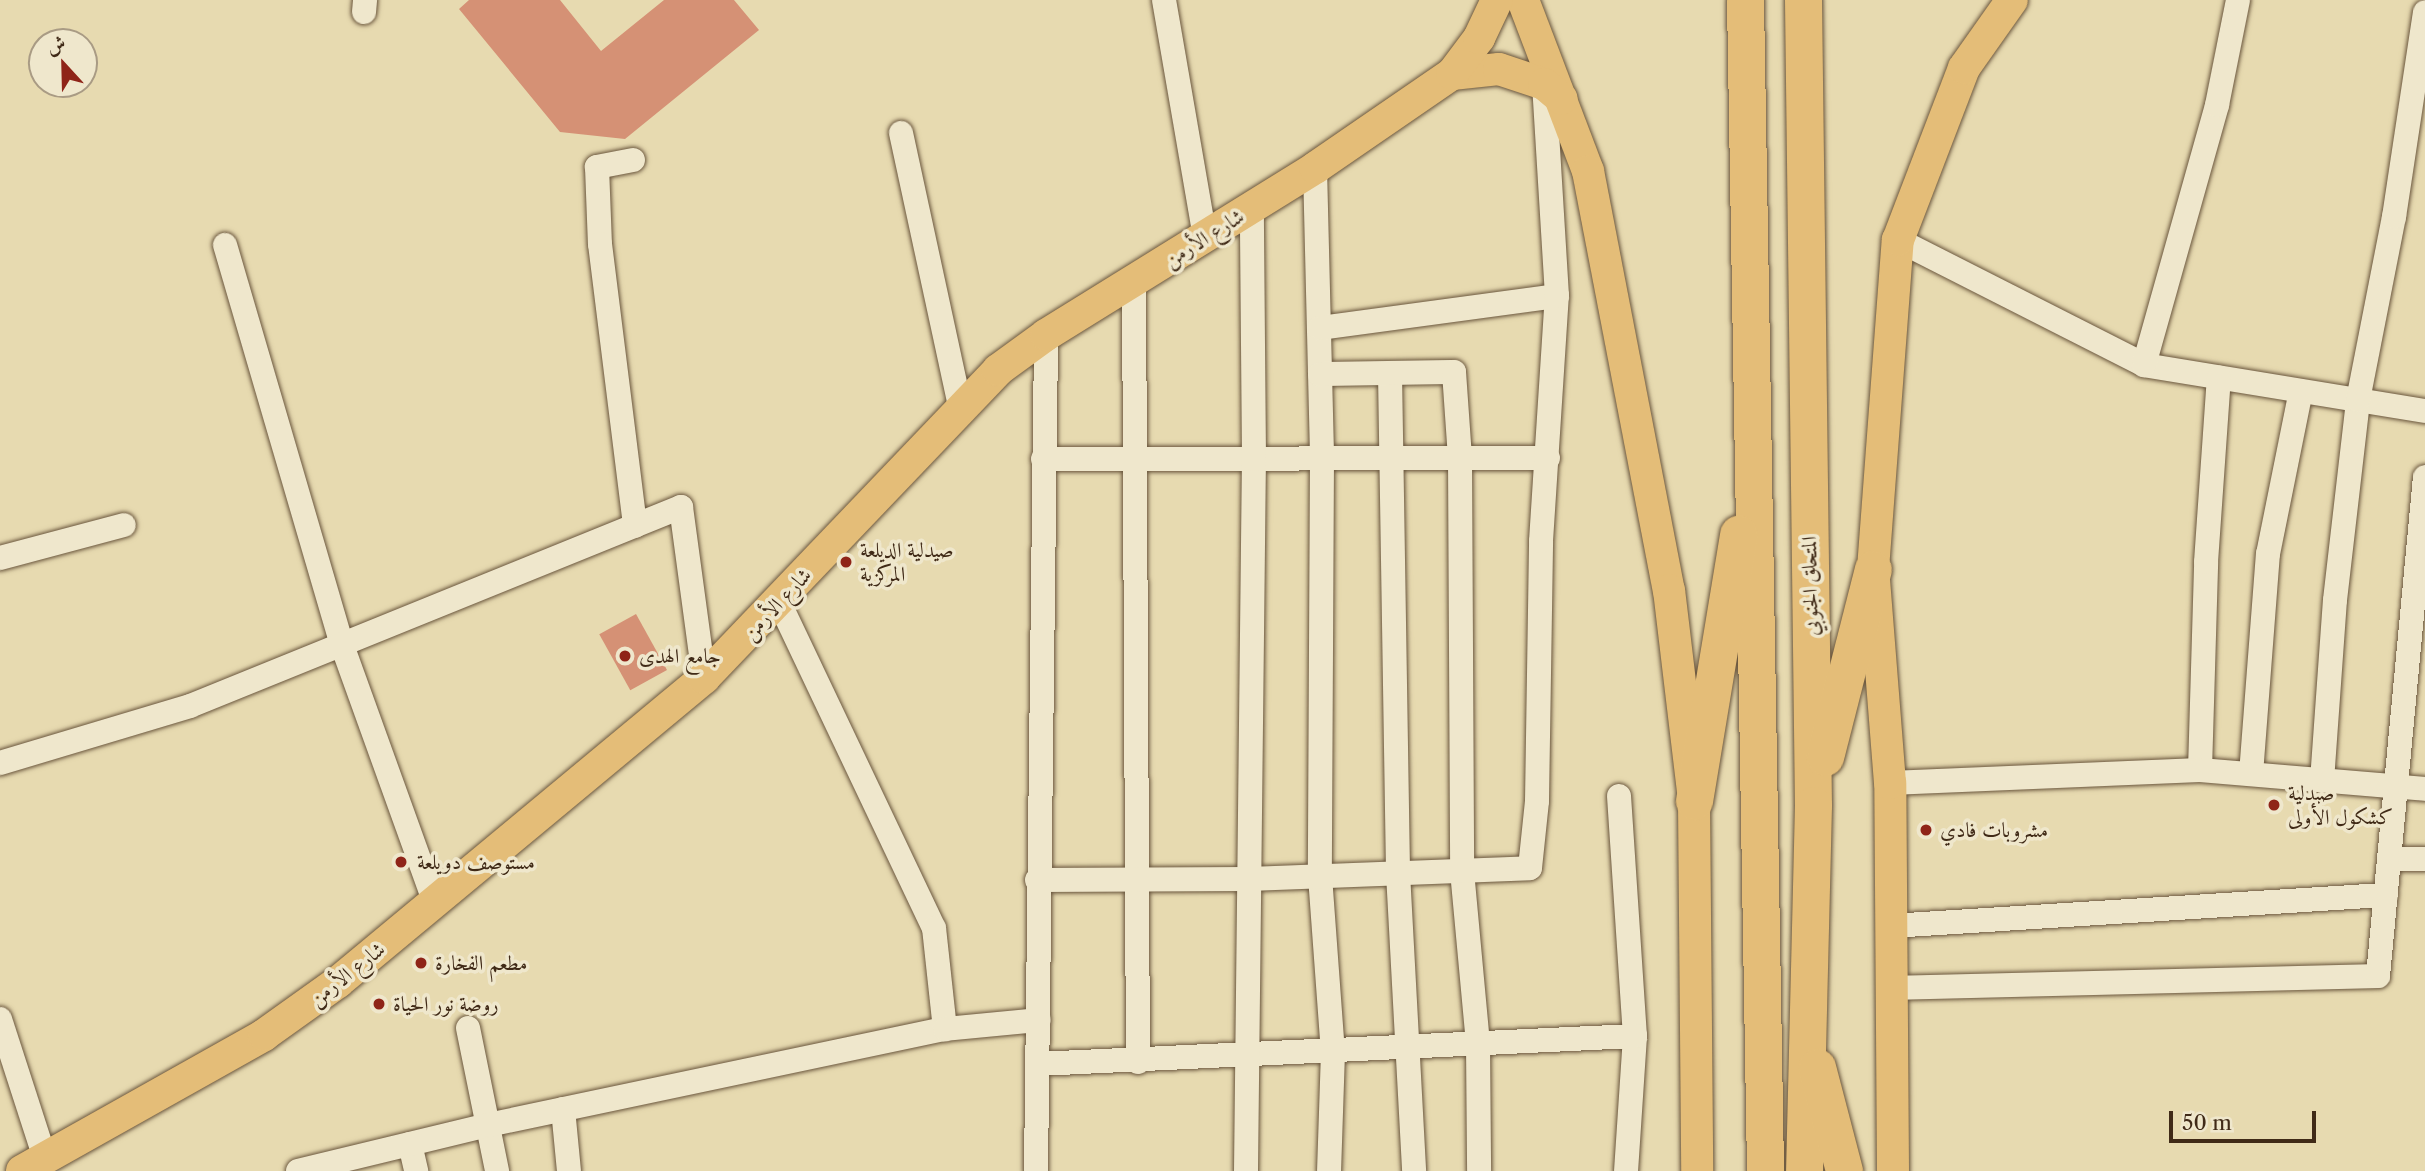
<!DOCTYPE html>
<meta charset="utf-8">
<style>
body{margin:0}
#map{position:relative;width:2425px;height:1171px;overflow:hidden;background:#e7dab0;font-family:"Libre Caslon Text",Amiri,serif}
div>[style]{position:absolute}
.building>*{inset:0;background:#d59175;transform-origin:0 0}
.roads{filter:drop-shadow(0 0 2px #6a563d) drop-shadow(0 0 2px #6a563d)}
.minor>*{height:24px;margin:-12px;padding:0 12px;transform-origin:12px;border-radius:12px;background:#efe7cc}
.major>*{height:32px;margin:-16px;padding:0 16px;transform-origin:16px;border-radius:16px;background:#e4bd78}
.highway>*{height:37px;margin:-18.5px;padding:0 18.5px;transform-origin:18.5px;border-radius:18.5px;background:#e4bd78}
.dots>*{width:19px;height:19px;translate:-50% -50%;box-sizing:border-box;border:4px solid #efe7cc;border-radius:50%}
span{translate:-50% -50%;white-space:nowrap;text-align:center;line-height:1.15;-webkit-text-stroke:7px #efe7cc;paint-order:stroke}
.street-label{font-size:21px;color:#402a17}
.poi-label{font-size:21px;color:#402a17}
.left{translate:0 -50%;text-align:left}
.north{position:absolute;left:28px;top:28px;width:70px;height:70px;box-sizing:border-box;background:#efe7cc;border:2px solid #a99b84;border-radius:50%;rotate:338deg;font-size:19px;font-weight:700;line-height:28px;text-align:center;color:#402a17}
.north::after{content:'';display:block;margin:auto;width:24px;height:32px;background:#8f2418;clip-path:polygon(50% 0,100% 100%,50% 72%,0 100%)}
.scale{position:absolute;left:2169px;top:1111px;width:147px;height:32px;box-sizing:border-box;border:4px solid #402a17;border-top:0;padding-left:9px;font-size:21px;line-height:24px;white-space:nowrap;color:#402a17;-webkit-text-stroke:5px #efe7cc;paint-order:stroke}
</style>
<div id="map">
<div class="building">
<i style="clip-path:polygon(469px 0,560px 0,601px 51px,664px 0,734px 0,759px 30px,625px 139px,560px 132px,459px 9px)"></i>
<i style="left:636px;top:614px;width:64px;height:42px;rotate:61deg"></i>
</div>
<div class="roads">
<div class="minor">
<i style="left:1164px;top:0;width:242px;rotate:80.2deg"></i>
<i style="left:364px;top:12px;width:12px;rotate:-85deg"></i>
<i style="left:901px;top:133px;width:279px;rotate:77.8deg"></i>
<i style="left:633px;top:160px;width:37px;rotate:169deg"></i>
<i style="left:597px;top:167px;width:77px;rotate:87.8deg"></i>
<i style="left:600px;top:244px;width:284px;rotate:82.9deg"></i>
<i style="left:1315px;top:168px;width:290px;rotate:88.6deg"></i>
<i style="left:1322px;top:458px;width:418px;rotate:90.3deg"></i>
<i style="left:1320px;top:876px;width:176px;rotate:85.8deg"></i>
<i style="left:1333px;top:1052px;width:119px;rotate:91.9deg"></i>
<i style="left:1898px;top:240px;width:276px;rotate:26.9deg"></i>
<i style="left:2144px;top:365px;width:285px;rotate:9.3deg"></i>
<i style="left:225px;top:245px;width:417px;rotate:73.7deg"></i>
<i style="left:342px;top:645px;width:275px;rotate:70.2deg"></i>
<i style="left:1134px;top:281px;width:781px;rotate:89.71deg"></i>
<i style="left:1320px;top:328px;width:239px;rotate:-7.7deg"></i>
<i style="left:2144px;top:365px;width:270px;rotate:-74.3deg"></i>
<i style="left:2217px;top:105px;width:107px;rotate:-78.7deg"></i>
<i style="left:1390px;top:373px;width:500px;rotate:89.08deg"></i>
<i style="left:1398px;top:873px;width:298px;rotate:86.9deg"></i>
<i style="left:1320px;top:374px;width:134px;rotate:-0.9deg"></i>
<i style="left:1454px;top:372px;width:86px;rotate:86deg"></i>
<i style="left:1460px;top:458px;width:413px;rotate:89.7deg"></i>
<i style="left:1462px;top:871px;width:174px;rotate:84.7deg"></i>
<i style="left:1478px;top:1044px;width:127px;rotate:89.5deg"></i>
<i style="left:1043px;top:459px;width:505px;rotate:-0.11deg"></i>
<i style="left:0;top:558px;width:128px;rotate:-14.9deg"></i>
<i style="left:779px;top:602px;width:361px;rotate:64.6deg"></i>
<i style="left:934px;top:928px;width:102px;rotate:83.8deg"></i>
<i style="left:0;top:763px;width:198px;rotate:-16.7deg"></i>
<i style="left:190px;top:706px;width:530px;rotate:-22.06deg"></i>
<i style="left:681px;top:507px;width:173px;rotate:82.3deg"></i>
<i style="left:2200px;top:770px;width:208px;rotate:-88.3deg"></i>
<i style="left:2206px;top:562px;width:185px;rotate:-86deg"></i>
<i style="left:2251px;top:774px;width:221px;rotate:-85.6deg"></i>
<i style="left:2268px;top:554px;width:166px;rotate:-78.6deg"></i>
<i style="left:2322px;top:781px;width:181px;rotate:-85.9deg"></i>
<i style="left:2335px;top:600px;width:201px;rotate:-83.4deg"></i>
<i style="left:2358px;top:400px;width:187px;rotate:-78.9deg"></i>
<i style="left:2394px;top:217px;width:207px;rotate:-81.4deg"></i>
<i style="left:1890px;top:783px;width:310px;rotate:-2.4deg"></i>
<i style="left:2200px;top:770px;width:226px;rotate:4.8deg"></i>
<i style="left:1619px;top:796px;width:241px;rotate:86.2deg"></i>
<i style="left:1635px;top:1036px;width:135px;rotate:93.8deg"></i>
<i style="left:2389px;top:859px;width:36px"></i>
<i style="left:1037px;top:880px;width:212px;rotate:-0.3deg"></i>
<i style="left:1249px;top:879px;width:281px;rotate:-2.2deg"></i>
<i style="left:1530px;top:868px;width:67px;rotate:-84deg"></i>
<i style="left:1537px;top:801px;width:260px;rotate:-89.1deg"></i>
<i style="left:1541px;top:541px;width:246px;rotate:-86.3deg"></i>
<i style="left:1557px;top:296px;width:212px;rotate:-93.5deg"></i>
<i style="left:1891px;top:926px;width:496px;rotate:-3.6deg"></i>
<i style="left:1891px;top:988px;width:487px;rotate:-1.4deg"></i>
<i style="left:2378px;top:976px;width:501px;rotate:-84.62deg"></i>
<i style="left:0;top:1019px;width:146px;rotate:72.1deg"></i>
<i style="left:468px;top:1028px;width:146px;rotate:78.5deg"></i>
<i style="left:1038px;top:1064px;width:598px;rotate:-2.69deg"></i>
<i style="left:563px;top:1109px;width:62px;rotate:84.5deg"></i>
<i style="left:410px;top:1144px;width:28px;rotate:77deg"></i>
<i style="left:298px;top:1171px;width:195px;rotate:-13.6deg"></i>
<i style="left:488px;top:1125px;width:467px;rotate:-11.9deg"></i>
<i style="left:945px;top:1029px;width:94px;rotate:-5.5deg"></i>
<i style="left:1036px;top:1171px;width:836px;rotate:-89.31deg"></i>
<i style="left:1246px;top:1171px;width:712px;rotate:-89.36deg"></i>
<i style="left:1254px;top:459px;width:251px;rotate:-90.5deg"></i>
</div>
<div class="major">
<i style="left:1523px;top:0;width:183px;rotate:69.2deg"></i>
<i style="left:1588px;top:171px;width:427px;rotate:79.1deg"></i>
<i style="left:1669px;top:590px;width:212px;rotate:83.2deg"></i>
<i style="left:1694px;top:801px;width:370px;rotate:89.5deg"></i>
<i style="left:1452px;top:74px;width:47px;rotate:-6.1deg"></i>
<i style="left:1499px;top:69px;width:47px;rotate:18.4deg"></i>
<i style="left:1544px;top:84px;width:23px;rotate:40deg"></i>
<i style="left:22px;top:1171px;width:278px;rotate:-29.3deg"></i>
<i style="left:264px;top:1035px;width:91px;rotate:-35.6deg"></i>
<i style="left:338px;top:982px;width:476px;rotate:-39.7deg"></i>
<i style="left:704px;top:678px;width:426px;rotate:-46.3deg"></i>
<i style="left:998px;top:370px;width:59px;rotate:-36.1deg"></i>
<i style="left:1046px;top:335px;width:317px;rotate:-31.8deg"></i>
<i style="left:1315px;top:168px;width:166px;rotate:-34.5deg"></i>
<i style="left:1452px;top:74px;width:45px;rotate:-53.1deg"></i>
<i style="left:1479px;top:38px;width:42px;rotate:-64.7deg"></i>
<i style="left:1893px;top:1171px;width:388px;rotate:-90.4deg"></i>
<i style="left:1890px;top:783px;width:215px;rotate:-94.5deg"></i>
<i style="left:1873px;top:569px;width:330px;rotate:-85.7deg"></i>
<i style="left:1898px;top:240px;width:184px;rotate:-69deg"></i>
<i style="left:1964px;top:68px;width:83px;rotate:-54.8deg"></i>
</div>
<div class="highway">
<i style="left:1745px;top:0;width:1171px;rotate:89.02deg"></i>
<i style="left:1803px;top:0;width:805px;rotate:89.29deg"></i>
<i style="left:1813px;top:805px;width:366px;rotate:91.4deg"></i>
<i style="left:1825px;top:757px;width:194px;rotate:-75.7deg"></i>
<i style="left:1694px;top:801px;width:271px;rotate:-80.6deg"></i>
<i style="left:1817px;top:1067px;width:107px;rotate:75.4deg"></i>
</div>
</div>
<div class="dots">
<i style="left:846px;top:562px;background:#8f2418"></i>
<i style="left:625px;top:656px;background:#8f2418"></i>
<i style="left:2274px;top:805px;background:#8f2418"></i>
<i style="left:1926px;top:830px;background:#8f2418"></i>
<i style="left:401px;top:862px;background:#8f2418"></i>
<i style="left:421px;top:963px;background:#8f2418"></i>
<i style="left:379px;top:1004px;background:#8f2418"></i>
</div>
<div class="street-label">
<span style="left:1204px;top:238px;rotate:-32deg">شارع الأرمن</span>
<span style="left:1810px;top:586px;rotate:-91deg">المتحلق الجنوبي</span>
<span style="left:777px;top:604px;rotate:-47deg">شارع الأرمن</span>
<span style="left:347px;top:974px;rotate:-38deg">شارع الأرمن</span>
</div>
<div class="poi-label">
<span class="left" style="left:860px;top:562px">صيدلية الديلعة<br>المركزية</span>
<span class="left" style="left:639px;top:656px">جامع الهدى</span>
<span class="left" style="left:2288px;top:805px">صيدلية<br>كشكول الأولى</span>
<span class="left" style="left:1940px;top:830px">مشروبات فادي</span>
<span class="left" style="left:417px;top:862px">مستوصف دويلعة</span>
<span class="left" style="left:435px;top:963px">مطعم الفخارة</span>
<span class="left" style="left:393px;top:1004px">روضة نور الحياة</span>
</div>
<div class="north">ش</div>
<div class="scale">50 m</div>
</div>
